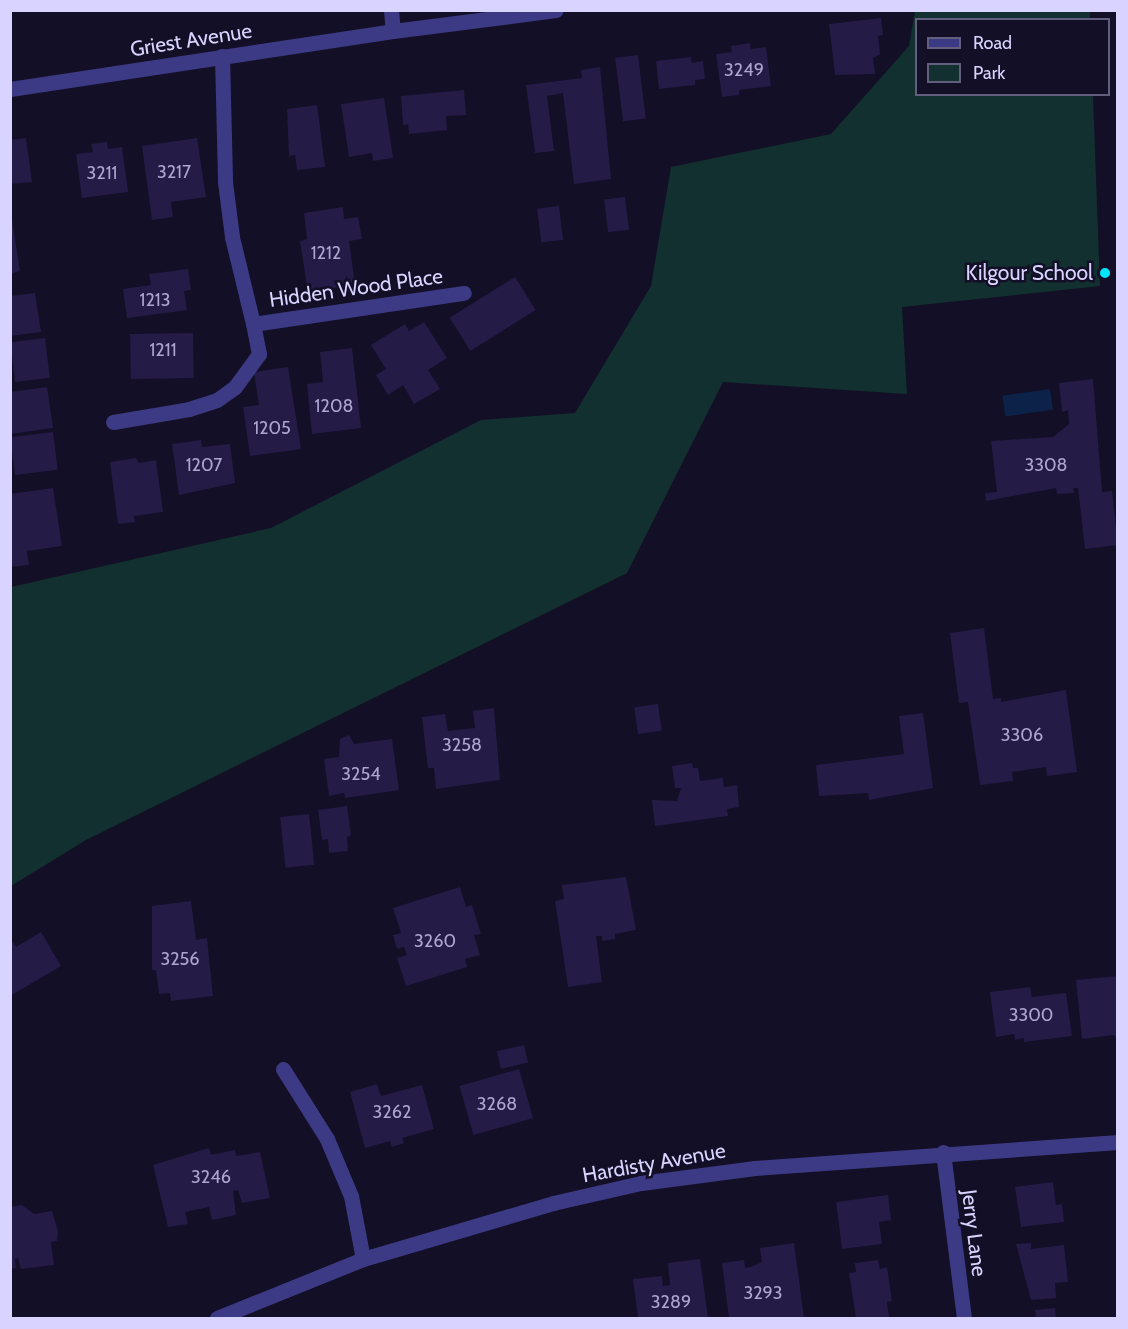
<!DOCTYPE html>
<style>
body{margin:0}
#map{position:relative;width:1128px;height:1329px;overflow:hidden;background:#130f26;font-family:Cabin,sans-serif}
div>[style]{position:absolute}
.green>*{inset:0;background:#12302f}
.water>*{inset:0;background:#0c2248;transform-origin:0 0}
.building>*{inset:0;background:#241b47;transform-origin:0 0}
.minor>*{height:15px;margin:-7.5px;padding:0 7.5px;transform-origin:7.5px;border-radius:7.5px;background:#3d3a85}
.dots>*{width:16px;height:16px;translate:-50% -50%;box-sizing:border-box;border:3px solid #130f26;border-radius:50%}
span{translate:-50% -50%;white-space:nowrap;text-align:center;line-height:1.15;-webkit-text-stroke:5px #130f26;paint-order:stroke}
.number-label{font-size:18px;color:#aca6d1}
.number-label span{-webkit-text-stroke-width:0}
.street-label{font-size:21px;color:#d9d4ff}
.poi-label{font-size:21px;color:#d9d4ff}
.right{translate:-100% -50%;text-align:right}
.frame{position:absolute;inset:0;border:12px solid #d9d4ff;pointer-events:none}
.legend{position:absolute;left:915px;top:18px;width:195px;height:78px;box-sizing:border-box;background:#130f26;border:2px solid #625e7d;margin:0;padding:8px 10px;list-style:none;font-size:18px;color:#d9d4ff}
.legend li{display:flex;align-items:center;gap:12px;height:30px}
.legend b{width:30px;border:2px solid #625e7d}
</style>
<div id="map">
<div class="green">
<i style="clip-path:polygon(915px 11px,1090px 11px,1090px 19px,916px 20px,916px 94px,1093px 95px,1100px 286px,902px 307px,907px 394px,723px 382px,627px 573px,86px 840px,11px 886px,11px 587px,271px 528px,481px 420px,575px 413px,651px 286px,671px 167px,831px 134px,909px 46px)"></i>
</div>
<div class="water">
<i style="left:1050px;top:389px;width:21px;height:48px;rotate:82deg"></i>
</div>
<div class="building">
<i style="clip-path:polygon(881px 18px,883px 35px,878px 36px,880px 54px,873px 58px,875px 74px,835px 75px,829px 24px)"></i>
<i style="clip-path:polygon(750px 43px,751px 49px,766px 47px,771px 86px,739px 90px,739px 95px,722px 97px,716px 54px,732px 52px,731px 46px)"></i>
<i style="left:638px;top:55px;width:64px;height:23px;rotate:83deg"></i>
<i style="clip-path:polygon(691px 57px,692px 63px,703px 61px,705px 79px,695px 80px,695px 85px,659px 89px,656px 61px)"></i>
<i style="clip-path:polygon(600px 67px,611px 179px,574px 184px,563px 93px,547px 96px,554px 151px,535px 153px,526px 85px,582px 78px,581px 70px)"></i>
<i style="clip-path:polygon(464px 90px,466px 115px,446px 116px,447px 130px,409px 134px,408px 124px,403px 125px,401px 96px)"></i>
<i style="clip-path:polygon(384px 98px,393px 158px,373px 161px,372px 153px,349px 157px,341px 104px)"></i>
<i style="clip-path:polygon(317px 105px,325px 167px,297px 170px,295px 155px,289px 156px,287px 109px)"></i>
<i style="clip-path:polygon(26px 138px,32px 182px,10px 184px,10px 140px)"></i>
<i style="clip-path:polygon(197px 138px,206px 197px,171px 202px,173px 217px,152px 220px,142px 146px)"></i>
<i style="clip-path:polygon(107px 142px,108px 149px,122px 147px,128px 192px,82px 198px,76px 154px,93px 152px,91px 144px)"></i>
<i style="left:625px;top:197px;width:33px;height:21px;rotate:83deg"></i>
<i style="clip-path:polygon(10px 206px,20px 271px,10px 274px)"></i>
<i style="left:559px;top:206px;width:34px;height:22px;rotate:83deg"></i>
<i style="clip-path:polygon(343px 207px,344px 219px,358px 217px,362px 239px,349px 241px,355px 284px,308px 293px,300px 241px,307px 239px,304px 213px)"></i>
<i style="clip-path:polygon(188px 269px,191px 290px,184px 291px,187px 310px,127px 318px,123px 289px,151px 285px,149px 274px)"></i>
<i style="left:515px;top:277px;width:39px;height:77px;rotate:58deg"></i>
<i style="clip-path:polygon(35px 293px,41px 332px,10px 336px,10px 296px)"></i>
<i style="clip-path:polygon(424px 322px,447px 358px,428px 370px,440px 389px,414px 404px,403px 385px,388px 395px,376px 375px,386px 369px,371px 345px,405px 324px,409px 331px)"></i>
<i style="left:193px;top:333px;width:45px;height:63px;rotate:89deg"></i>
<i style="left:45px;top:338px;width:40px;height:35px;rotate:83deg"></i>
<i style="clip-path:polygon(352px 348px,361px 428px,312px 434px,307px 384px,323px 382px,320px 352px)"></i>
<i style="clip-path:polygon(288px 367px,301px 449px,250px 456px,243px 407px,259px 405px,254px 372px)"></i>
<i style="clip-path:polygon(1093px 379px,1102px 492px,1112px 491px,1118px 545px,1085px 549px,1078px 488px,1073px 488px,1074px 493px,1057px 494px,1056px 488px,986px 501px,985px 493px,997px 492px,991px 441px,1053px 437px,1069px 424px,1068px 410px,1062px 412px,1059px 383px)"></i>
<i style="clip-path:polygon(47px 387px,53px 428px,10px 434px,10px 392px)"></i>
<i style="left:53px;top:432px;width:38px;height:43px;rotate:83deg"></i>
<i style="clip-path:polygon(201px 440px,202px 447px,230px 444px,235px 483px,179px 495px,172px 444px)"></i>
<i style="clip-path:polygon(136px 458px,139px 463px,156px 460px,163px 512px,134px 516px,135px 522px,118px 524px,110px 462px)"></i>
<i style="clip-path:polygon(53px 488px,62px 546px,27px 551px,29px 565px,10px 567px,10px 494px)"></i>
<i style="clip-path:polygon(984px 628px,993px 699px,1001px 698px,1001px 702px,1066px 690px,1077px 772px,1047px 776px,1046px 767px,1012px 772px,1013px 781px,980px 785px,968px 702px,959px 703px,950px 633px)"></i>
<i style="left:658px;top:704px;width:27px;height:24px;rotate:82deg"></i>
<i style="clip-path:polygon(494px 708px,500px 780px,436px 789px,434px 768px,428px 768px,422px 717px,445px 714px,448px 731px,475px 728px,473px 711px)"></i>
<i style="clip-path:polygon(923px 713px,933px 788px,869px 800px,868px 793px,819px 796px,816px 765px,904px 754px,899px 716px)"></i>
<i style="clip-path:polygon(349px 735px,354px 744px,392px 739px,399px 790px,345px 798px,344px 793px,329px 796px,324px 759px,339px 757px,340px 739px)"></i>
<i style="clip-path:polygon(692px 763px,693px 768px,698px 768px,700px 781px,723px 778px,724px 787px,737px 785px,739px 807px,727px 809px,728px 816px,655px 826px,652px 800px,677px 801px,681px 788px,675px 788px,672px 766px)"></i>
<i style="clip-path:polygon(347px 806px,351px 835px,347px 837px,348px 851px,329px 853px,328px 839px,322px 840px,318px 810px)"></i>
<i style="left:309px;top:814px;width:51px;height:29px;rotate:84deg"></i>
<i style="clip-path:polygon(626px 877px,636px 930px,615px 934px,615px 939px,602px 941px,602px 936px,596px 936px,602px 982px,568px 987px,555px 901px,564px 899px,562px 885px)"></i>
<i style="clip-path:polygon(460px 887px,466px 907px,472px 905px,481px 934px,474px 935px,480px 955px,465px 959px,467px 967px,406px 986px,397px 958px,407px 955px,404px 947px,397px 949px,393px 935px,401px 933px,393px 908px)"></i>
<i style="clip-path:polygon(191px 901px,196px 940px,207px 938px,213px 996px,171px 1001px,170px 993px,159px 994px,156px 970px,152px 970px,152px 906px)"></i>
<i style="clip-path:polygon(41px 932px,61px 966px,10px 996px,10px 938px,16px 947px)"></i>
<i style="clip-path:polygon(1118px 976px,1118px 1042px,1114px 1035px,1082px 1039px,1076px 980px)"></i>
<i style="clip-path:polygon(1030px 987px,1032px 997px,1066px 993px,1072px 1036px,1024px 1042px,1024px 1038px,1015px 1040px,1014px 1034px,996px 1037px,990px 992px)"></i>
<i style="left:524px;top:1045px;width:18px;height:28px;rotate:77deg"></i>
<i style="left:519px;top:1069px;width:51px;height:62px;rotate:74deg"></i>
<i style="clip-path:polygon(377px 1084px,381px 1096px,422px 1085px,434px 1129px,402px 1138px,404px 1143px,392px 1147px,390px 1141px,365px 1148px,350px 1092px)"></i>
<i style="clip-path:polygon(209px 1148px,211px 1155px,235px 1150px,236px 1156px,260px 1152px,270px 1198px,242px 1203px,238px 1190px,233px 1191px,236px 1215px,212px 1220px,209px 1207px,185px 1212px,188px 1224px,168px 1227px,153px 1165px)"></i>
<i style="clip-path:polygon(1053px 1182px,1056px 1205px,1062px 1204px,1064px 1222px,1021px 1227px,1015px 1187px)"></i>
<i style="clip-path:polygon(888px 1195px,891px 1220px,879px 1222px,882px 1244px,842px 1249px,836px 1202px)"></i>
<i style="clip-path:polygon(22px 1205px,34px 1214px,52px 1211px,58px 1231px,57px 1241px,51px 1242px,54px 1265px,21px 1269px,18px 1258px,15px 1259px,16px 1268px,10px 1269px,10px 1207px)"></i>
<i style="clip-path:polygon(794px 1243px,804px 1318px,729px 1318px,722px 1263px,744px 1260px,745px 1268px,751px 1267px,762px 1262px,760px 1248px)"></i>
<i style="clip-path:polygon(1031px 1243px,1031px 1249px,1064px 1245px,1068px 1282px,1055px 1283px,1056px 1298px,1031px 1300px,1016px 1244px)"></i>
<i style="clip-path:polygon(700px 1259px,708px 1318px,638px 1318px,633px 1279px,662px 1276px,663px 1286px,670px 1285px,668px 1263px)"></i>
<i style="clip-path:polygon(878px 1260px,880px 1269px,887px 1267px,892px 1301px,887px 1302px,889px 1317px,856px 1318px,849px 1273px,856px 1272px,855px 1263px)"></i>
<i style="clip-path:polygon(1055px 1308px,1056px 1318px,1036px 1318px,1035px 1310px)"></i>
</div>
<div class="minor">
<i style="left:391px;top:10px;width:21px;rotate:85deg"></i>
<i style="left:222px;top:56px;width:126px;rotate:88.6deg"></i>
<i style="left:225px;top:182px;width:55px;rotate:82.7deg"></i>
<i style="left:232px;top:237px;width:89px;rotate:76.4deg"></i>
<i style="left:10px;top:89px;width:387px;rotate:-8.6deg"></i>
<i style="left:393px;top:31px;width:164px;rotate:-7.3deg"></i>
<i style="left:113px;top:422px;width:77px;rotate:-9.7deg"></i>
<i style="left:189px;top:409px;width:29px;rotate:-18deg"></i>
<i style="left:217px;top:400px;width:22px;rotate:-36deg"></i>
<i style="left:235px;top:387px;width:41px;rotate:-54deg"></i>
<i style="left:259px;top:354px;width:31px;rotate:-101deg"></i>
<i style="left:253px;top:324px;width:213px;rotate:-8.4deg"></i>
<i style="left:283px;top:1069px;width:83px;rotate:57.8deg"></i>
<i style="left:327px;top:1139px;width:62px;rotate:67.2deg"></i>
<i style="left:351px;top:1196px;width:64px;rotate:79.2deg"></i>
<i style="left:943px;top:1152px;width:167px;rotate:82.8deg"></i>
<i style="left:217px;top:1318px;width:157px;rotate:-22deg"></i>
<i style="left:363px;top:1259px;width:198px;rotate:-16.4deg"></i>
<i style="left:553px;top:1203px;width:90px;rotate:-12.8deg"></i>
<i style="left:641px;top:1183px;width:115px;rotate:-7.5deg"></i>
<i style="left:755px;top:1168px;width:364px;rotate:-4.1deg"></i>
</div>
<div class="dots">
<i style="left:1105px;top:273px;background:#00e5ff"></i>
</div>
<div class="number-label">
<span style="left:744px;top:70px">3249</span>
<span style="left:174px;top:172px">3217</span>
<span style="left:102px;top:173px">3211</span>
<span style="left:326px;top:253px">1212</span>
<span style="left:155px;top:300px">1213</span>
<span style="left:163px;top:350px">1211</span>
<span style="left:334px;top:406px">1208</span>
<span style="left:272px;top:428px">1205</span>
<span style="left:204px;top:465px">1207</span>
<span style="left:1046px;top:465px">3308</span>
<span style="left:1022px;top:735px">3306</span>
<span style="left:462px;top:745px">3258</span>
<span style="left:361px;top:774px">3254</span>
<span style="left:435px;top:941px">3260</span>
<span style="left:180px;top:959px">3256</span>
<span style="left:1031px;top:1015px">3300</span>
<span style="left:497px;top:1104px">3268</span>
<span style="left:392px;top:1112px">3262</span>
<span style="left:211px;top:1177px">3246</span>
<span style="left:763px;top:1293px">3293</span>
<span style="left:671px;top:1302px">3289</span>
</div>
<div class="street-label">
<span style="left:191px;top:40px;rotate:-9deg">Griest Avenue</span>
<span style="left:356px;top:288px;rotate:-8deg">Hidden Wood Place</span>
<span style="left:654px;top:1163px;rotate:-10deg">Hardisty Avenue</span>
<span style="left:974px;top:1233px;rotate:83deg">Jerry Lane</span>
</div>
<div class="poi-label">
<span class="right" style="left:1093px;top:273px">Kilgour School</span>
</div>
<div class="frame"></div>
<ul class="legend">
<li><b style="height:8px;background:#3d3a85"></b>Road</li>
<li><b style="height:16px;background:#12302f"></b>Park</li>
</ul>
</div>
